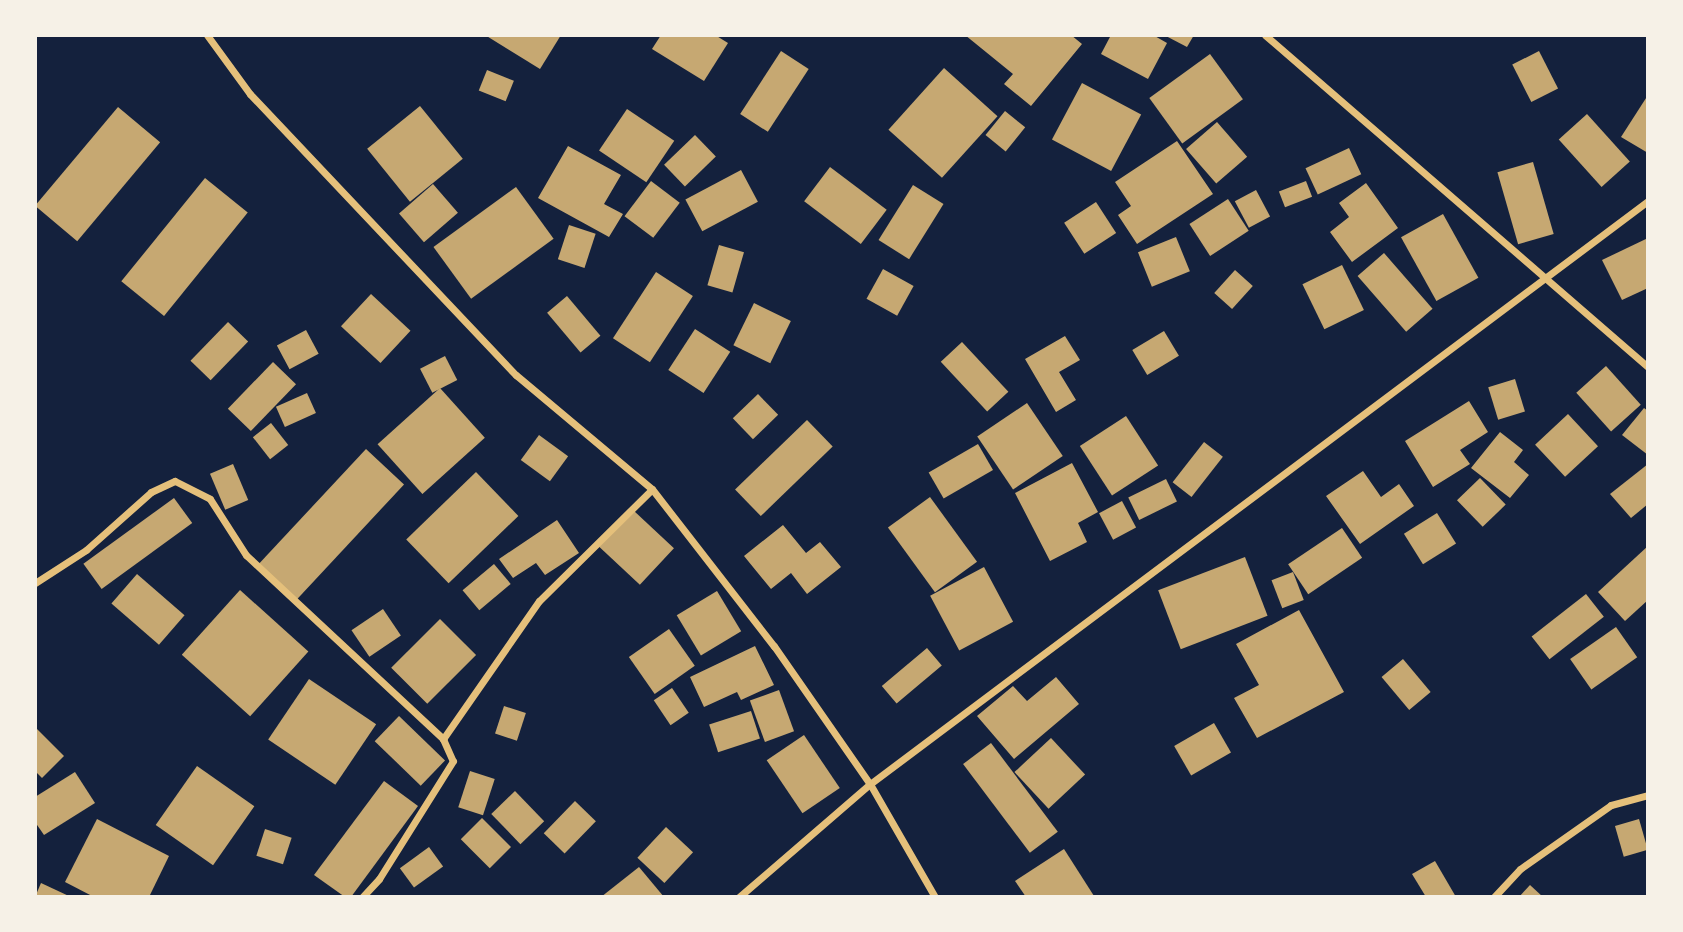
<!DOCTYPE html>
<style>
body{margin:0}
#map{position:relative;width:1683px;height:932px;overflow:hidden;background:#14213d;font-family:"Work Sans",sans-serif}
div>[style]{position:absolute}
.building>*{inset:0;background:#c6a872;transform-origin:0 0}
.minor>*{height:7px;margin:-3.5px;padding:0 3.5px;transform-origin:3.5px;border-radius:3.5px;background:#e5c07b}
span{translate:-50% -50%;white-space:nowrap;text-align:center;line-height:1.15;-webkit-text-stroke:7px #f6f1e7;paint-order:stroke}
.frame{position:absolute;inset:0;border:37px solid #f6f1e7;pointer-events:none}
</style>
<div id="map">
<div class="building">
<i style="clip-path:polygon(485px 35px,561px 35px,540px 69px)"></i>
<i style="clip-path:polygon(661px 35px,715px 35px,728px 43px,704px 81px,652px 49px)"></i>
<i style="clip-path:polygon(965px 35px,1071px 35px,1082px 44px,1031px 106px,1004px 84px,1013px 74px)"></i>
<i style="clip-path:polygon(1111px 35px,1153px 35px,1167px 43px,1148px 79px,1101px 54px)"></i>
<i style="clip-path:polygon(1164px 35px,1194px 35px,1187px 47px)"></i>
<i style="left:781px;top:51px;width:33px;height:75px;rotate:33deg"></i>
<i style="left:1539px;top:51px;width:42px;height:30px;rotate:63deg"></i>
<i style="left:1210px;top:54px;width:56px;height:75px;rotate:54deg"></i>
<i style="left:944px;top:68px;width:72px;height:83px;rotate:42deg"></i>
<i style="left:487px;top:70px;width:29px;height:22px;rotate:22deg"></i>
<i style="left:1082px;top:83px;width:67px;height:64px;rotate:28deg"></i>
<i style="clip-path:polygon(1648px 95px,1648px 153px,1621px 137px)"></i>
<i style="left:420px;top:106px;width:68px;height:68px;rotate:51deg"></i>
<i style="left:118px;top:107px;width:55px;height:129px;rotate:40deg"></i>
<i style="left:627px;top:109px;width:57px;height:50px;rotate:34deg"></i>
<i style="left:1005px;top:111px;width:26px;height:31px;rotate:39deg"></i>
<i style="left:1587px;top:114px;width:64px;height:38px;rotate:48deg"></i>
<i style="left:1217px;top:122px;width:46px;height:41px;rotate:49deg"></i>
<i style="left:695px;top:135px;width:30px;height:43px;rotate:46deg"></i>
<i style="clip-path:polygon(1177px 141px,1213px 194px,1137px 244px,1118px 215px,1131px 206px,1115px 182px)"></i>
<i style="clip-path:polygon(568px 146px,621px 175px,604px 204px,623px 214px,609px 237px,538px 198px)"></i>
<i style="left:1349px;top:148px;width:29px;height:48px;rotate:65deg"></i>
<i style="left:1533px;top:162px;width:75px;height:37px;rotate:74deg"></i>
<i style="left:830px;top:167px;width:71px;height:43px;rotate:37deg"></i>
<i style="left:741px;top:170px;width:36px;height:63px;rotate:62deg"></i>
<i style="left:205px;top:178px;width:55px;height:133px;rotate:39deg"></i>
<i style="left:651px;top:181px;width:36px;height:44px;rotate:37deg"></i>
<i style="left:1306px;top:181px;width:17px;height:29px;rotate:69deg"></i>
<i style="clip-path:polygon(1366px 183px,1398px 228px,1352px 262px,1330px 232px,1349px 217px,1339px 203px)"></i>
<i style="left:433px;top:184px;width:38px;height:45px;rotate:49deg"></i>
<i style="left:913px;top:185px;width:36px;height:65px;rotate:32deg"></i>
<i style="left:516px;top:187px;width:64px;height:102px;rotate:54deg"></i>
<i style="left:1256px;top:190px;width:30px;height:24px;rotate:62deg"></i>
<i style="left:1228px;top:199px;width:38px;height:46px;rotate:57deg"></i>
<i style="left:1096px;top:202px;width:37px;height:38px;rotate:57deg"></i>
<i style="left:1443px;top:214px;width:73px;height:48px;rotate:61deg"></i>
<i style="left:569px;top:225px;width:28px;height:36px;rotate:18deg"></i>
<i style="left:1176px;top:237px;width:37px;height:41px;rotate:68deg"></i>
<i style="clip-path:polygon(1648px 238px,1648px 288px,1622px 300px,1602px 260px)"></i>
<i style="left:719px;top:245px;width:26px;height:42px;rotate:16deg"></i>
<i style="left:1384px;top:253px;width:74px;height:35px;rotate:49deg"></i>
<i style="left:1342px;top:265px;width:50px;height:44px;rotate:64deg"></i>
<i style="left:883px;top:269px;width:35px;height:34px;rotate:29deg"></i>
<i style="left:1235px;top:270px;width:24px;height:31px;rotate:42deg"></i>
<i style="left:656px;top:272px;width:44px;height:79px;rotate:33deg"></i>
<i style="left:371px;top:294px;width:54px;height:44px;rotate:43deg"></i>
<i style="left:567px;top:296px;width:52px;height:26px;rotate:50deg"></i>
<i style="left:754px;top:303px;width:41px;height:47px;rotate:26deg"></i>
<i style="left:228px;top:322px;width:28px;height:54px;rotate:44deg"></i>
<i style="left:695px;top:329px;width:42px;height:49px;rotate:33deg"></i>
<i style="left:306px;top:330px;width:27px;height:33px;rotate:62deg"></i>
<i style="left:1164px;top:331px;width:29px;height:37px;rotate:59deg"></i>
<i style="clip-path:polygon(1065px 336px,1080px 360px,1059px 372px,1076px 400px,1056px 412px,1025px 359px)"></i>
<i style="left:962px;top:342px;width:68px;height:29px;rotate:47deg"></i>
<i style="left:445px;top:356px;width:27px;height:28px;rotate:63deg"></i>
<i style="left:273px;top:362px;width:32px;height:65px;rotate:44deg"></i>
<i style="left:1606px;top:366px;width:52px;height:40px;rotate:48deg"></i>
<i style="left:1515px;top:379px;width:34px;height:28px;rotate:73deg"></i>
<i style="left:440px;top:388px;width:67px;height:84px;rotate:48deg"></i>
<i style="left:307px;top:393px;width:22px;height:34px;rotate:66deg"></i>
<i style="left:758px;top:394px;width:29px;height:35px;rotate:46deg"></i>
<i style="clip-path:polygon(1469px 401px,1488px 432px,1460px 450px,1470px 464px,1433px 487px,1405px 441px)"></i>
<i style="left:1027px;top:403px;width:64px;height:60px;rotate:56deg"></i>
<i style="clip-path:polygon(1644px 408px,1648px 411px,1648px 455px,1622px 435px)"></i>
<i style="left:1568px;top:414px;width:44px;height:45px;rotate:47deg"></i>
<i style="left:1126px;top:416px;width:59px;height:55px;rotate:57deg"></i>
<i style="left:807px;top:420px;width:37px;height:100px;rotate:46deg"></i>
<i style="left:271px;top:423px;width:28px;height:23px;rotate:52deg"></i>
<i style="clip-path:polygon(1500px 432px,1523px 450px,1514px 462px,1529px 475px,1510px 498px,1471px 468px)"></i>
<i style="left:539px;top:435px;width:36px;height:31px;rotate:36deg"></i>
<i style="left:1204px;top:442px;width:24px;height:51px;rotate:38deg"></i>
<i style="left:978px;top:444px;width:30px;height:57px;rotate:60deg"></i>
<i style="left:366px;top:449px;width:52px;height:161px;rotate:43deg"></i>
<i style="clip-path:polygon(1072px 463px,1098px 512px,1078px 523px,1087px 542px,1050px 561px,1015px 493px)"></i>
<i style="left:233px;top:464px;width:39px;height:25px;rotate:67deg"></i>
<i style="clip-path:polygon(1648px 464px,1648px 504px,1631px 518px,1610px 494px)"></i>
<i style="clip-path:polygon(1363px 471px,1381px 497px,1399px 484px,1414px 506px,1360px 544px,1326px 496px)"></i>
<i style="left:476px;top:472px;width:61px;height:97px;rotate:46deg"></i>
<i style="left:1480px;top:478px;width:37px;height:32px;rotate:46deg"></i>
<i style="left:1166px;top:479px;width:25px;height:42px;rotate:64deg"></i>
<i style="left:930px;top:497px;width:80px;height:52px;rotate:54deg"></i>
<i style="left:174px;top:498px;width:31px;height:112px;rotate:54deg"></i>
<i style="left:1122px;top:501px;width:30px;height:26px;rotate:62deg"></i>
<i style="left:633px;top:510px;width:56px;height:50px;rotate:43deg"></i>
<i style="left:1437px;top:513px;width:36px;height:39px;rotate:58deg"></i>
<i style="clip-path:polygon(557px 520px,579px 553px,545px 575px,536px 563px,513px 578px,499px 559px)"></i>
<i style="clip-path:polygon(783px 525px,806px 553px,820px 542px,841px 567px,807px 594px,791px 573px,771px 589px,744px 556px)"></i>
<i style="left:1342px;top:528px;width:36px;height:65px;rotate:56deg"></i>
<i style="clip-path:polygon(1648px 546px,1648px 600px,1625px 621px,1598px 592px)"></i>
<i style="left:1245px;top:557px;width:63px;height:93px;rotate:69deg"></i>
<i style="left:494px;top:564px;width:26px;height:41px;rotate:50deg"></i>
<i style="left:984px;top:567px;width:62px;height:61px;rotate:62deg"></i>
<i style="left:1293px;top:572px;width:30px;height:23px;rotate:69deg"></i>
<i style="left:137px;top:574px;width:63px;height:39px;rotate:41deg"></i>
<i style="left:240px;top:590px;width:92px;height:87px;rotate:42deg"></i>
<i style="left:717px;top:591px;width:47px;height:47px;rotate:59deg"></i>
<i style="left:1586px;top:594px;width:29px;height:69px;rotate:52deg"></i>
<i style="left:383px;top:609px;width:32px;height:38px;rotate:56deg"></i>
<i style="clip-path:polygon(1299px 610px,1344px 692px,1257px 738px,1234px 698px,1259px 685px,1236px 644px)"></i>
<i style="left:440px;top:619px;width:51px;height:69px;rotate:45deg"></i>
<i style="left:1616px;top:627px;width:37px;height:56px;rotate:55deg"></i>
<i style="left:669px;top:629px;width:45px;height:49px;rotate:55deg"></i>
<i style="clip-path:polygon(755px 646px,774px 685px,741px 700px,737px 692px,704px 707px,690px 677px)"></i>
<i style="left:927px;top:648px;width:23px;height:59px;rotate:50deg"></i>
<i style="left:1403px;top:659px;width:43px;height:28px;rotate:50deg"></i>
<i style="clip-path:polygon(1056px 677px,1079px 704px,1014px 759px,977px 716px,1013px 686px,1027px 701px)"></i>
<i style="left:309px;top:679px;width:81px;height:73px;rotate:34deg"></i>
<i style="left:672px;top:688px;width:30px;height:22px;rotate:56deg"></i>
<i style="left:779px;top:690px;width:44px;height:31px;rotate:70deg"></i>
<i style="left:504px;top:706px;width:23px;height:29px;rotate:18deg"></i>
<i style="left:751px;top:711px;width:29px;height:44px;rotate:72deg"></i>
<i style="left:399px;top:716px;width:64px;height:35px;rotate:44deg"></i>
<i style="left:1214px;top:723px;width:34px;height:46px;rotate:60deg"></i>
<i style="clip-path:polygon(35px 727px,64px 756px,42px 778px,35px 771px)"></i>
<i style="left:804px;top:735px;width:64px;height:45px;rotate:56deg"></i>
<i style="left:1051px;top:738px;width:50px;height:50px;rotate:47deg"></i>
<i style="left:991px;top:743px;width:111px;height:35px;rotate:53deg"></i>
<i style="left:197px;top:766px;width:70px;height:72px;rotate:35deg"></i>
<i style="left:470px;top:771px;width:26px;height:38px;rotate:18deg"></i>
<i style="clip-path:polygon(75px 772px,95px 803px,44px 835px,35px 822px,35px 797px)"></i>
<i style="clip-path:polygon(384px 781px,418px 806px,351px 897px,345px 897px,314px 875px)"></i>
<i style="left:515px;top:791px;width:42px;height:33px;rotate:46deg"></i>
<i style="left:575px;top:801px;width:29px;height:45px;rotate:44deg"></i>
<i style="left:482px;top:818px;width:41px;height:30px;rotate:45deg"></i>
<i style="clip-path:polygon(97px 819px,169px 856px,149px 897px,94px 897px,65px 882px)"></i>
<i style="left:1639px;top:819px;width:32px;height:25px;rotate:74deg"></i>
<i style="left:666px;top:827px;width:37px;height:42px;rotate:43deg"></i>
<i style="left:265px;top:829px;width:28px;height:28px;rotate:18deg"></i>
<i style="left:429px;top:847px;width:24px;height:36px;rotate:54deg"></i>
<i style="clip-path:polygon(1064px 849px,1094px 896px,1026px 897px,1015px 881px)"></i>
<i style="clip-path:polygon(1435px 861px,1456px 897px,1426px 897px,1412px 874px)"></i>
<i style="clip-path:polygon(639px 867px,664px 897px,601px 897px)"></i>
<i style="clip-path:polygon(41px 883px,71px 897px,35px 897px)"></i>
<i style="clip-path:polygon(1530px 885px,1543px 897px,1519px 897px)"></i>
</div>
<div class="minor">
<i style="left:207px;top:35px;width:73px;rotate:53.9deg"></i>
<i style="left:250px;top:94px;width:387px;rotate:46.6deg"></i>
<i style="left:516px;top:375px;width:177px;rotate:40deg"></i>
<i style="left:652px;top:489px;width:199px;rotate:52.2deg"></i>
<i style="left:774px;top:646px;width:168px;rotate:55.2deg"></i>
<i style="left:870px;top:784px;width:130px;rotate:60.1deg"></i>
<i style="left:1265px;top:35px;width:507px;rotate:40.92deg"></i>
<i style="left:35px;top:583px;width:61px;rotate:-32.9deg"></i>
<i style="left:86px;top:550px;width:87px;rotate:-41.7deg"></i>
<i style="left:151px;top:492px;width:26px;rotate:-25deg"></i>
<i style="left:175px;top:481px;width:39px;rotate:27deg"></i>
<i style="left:210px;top:499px;width:67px;rotate:57.3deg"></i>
<i style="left:246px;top:555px;width:270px;rotate:43deg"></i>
<i style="left:443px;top:739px;width:24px;rotate:66deg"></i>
<i style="left:453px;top:761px;width:139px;rotate:122.1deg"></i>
<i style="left:379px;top:879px;width:25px;rotate:133deg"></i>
<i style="left:443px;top:739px;width:168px;rotate:-55.2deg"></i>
<i style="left:539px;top:601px;width:159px;rotate:-44.7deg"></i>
<i style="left:739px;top:897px;width:173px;rotate:-40.8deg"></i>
<i style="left:870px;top:784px;width:972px;rotate:-36.85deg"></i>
<i style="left:1494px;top:897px;width:38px;rotate:-47deg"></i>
<i style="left:1520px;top:869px;width:111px;rotate:-35.1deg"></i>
<i style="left:1611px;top:805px;width:38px;rotate:-15deg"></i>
</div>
<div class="frame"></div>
</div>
